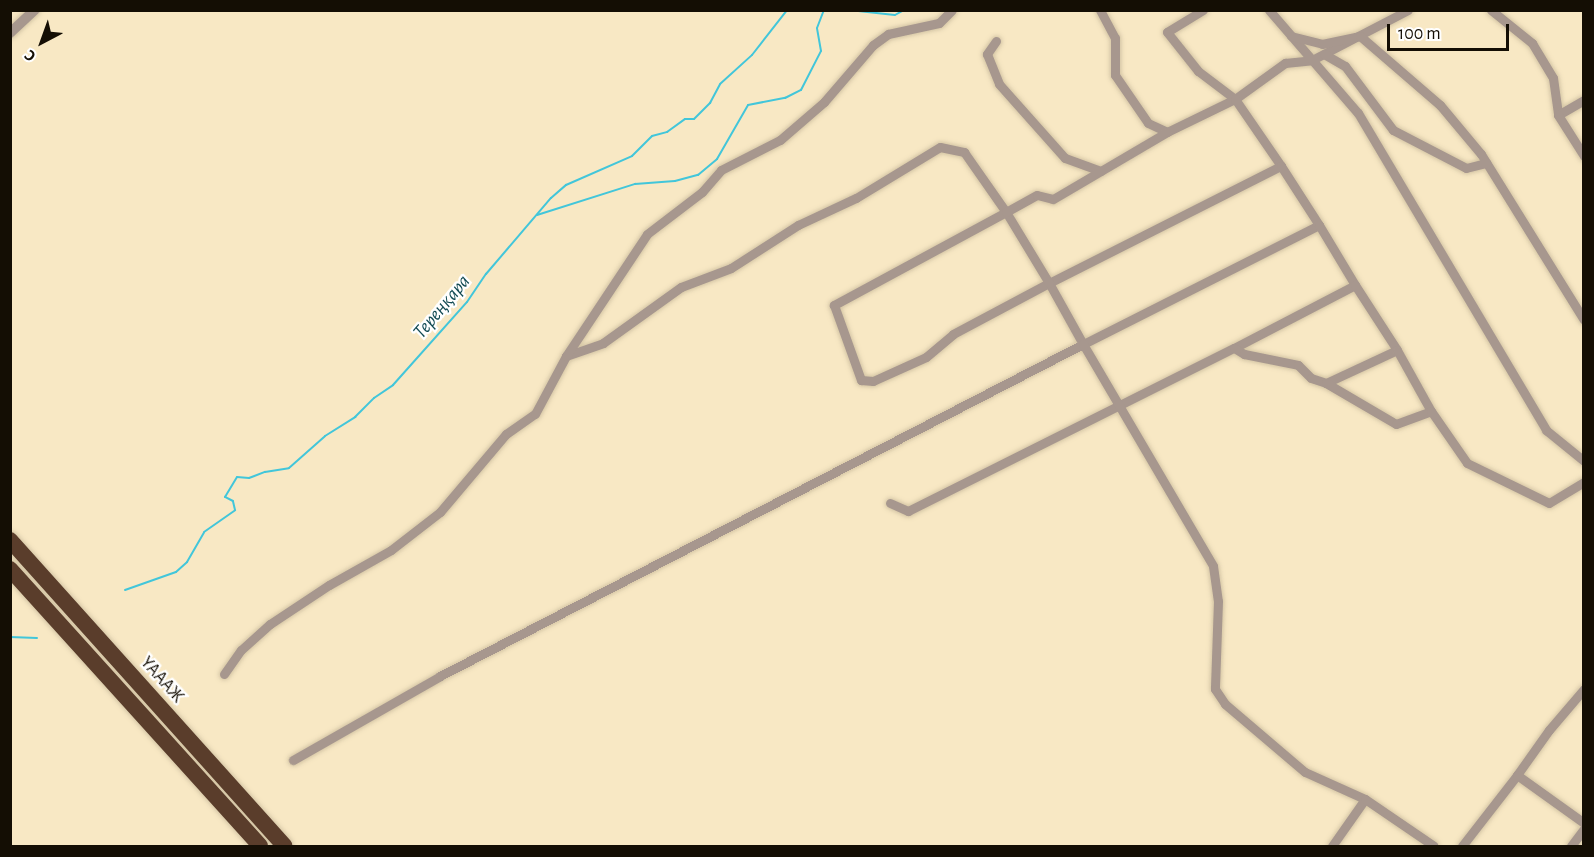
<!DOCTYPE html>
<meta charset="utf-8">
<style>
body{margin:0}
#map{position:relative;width:1594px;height:857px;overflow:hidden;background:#f8e8c4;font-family:"Alegreya Sans",sans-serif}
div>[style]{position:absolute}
.stream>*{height:2px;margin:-1px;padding:0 1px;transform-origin:1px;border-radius:1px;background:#42c6da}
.roads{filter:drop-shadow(0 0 2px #d4c5a5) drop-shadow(0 0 2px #d4c5a5)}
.minor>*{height:9px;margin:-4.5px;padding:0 4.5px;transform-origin:4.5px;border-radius:4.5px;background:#a7978e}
.tertiary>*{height:10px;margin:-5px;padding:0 5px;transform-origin:5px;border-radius:5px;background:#a7978e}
.motorway>*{height:16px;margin:-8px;padding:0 8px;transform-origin:8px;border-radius:8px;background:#5a3d2b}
span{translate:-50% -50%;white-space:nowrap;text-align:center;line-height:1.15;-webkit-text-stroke:4.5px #fff;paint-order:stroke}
.street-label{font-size:18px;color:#140e04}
.water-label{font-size:20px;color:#124a53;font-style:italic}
.frame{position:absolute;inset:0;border:12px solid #140e04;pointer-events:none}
.north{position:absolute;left:12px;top:12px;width:60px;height:60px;-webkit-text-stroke:4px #fff;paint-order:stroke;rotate:221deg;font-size:16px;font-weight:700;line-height:24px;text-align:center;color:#140e04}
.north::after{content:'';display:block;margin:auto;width:21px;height:27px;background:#140e04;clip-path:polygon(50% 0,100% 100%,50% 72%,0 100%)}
.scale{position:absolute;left:1387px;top:24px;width:122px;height:27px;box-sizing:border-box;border:3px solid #140e04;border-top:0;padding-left:8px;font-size:18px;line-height:21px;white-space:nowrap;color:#140e04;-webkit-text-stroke:4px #fff;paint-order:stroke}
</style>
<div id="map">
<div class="stream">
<i style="left:849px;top:10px;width:46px;rotate:6.2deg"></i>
<i style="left:895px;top:15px;width:10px;rotate:-29deg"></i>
<i style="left:537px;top:215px;width:103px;rotate:-17.6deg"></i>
<i style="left:635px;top:184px;width:40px;rotate:-4.3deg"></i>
<i style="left:675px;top:181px;width:24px;rotate:-15deg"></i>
<i style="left:698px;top:175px;width:25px;rotate:-40deg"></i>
<i style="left:717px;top:159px;width:62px;rotate:-60.1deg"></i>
<i style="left:748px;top:105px;width:38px;rotate:-11deg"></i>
<i style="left:785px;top:98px;width:18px;rotate:-27deg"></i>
<i style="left:801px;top:90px;width:44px;rotate:-62.9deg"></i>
<i style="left:821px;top:51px;width:23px;rotate:-100deg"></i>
<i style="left:817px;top:28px;width:19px;rotate:-69deg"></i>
<i style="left:125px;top:590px;width:54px;rotate:-19.4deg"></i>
<i style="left:176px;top:572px;width:15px;rotate:-42deg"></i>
<i style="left:187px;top:562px;width:34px;rotate:-60deg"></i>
<i style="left:204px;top:532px;width:38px;rotate:-35deg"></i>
<i style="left:235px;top:510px;width:9px;rotate:-103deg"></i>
<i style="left:233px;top:501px;width:9px;rotate:-153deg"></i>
<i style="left:225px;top:497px;width:23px;rotate:-59deg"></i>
<i style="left:237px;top:477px;width:12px;rotate:5deg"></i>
<i style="left:249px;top:478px;width:17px;rotate:-21deg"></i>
<i style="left:265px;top:472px;width:24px;rotate:-9deg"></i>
<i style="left:289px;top:468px;width:48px;rotate:-41.6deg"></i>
<i style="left:325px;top:436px;width:36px;rotate:-32deg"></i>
<i style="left:355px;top:417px;width:27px;rotate:-45deg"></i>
<i style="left:374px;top:398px;width:23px;rotate:-34deg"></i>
<i style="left:393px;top:385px;width:111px;rotate:-48.3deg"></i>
<i style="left:467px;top:302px;width:34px;rotate:-56deg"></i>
<i style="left:486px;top:274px;width:100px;rotate:-49.5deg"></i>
<i style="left:551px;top:198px;width:20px;rotate:-41deg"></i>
<i style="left:566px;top:185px;width:72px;rotate:-23.7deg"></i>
<i style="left:632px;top:156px;width:28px;rotate:-45deg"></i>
<i style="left:652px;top:136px;width:16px;rotate:-15deg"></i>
<i style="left:667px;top:132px;width:22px;rotate:-36deg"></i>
<i style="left:685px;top:119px;width:9px"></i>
<i style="left:694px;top:119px;width:23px;rotate:-45deg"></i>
<i style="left:710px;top:103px;width:21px;rotate:-62deg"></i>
<i style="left:720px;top:84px;width:43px;rotate:-42.2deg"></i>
<i style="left:752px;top:55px;width:57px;rotate:-52.1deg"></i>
<i style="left:10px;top:637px;width:27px;rotate:2deg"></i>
</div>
<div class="roads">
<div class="minor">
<i style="left:1100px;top:10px;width:32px;rotate:62deg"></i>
<i style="left:1115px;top:38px;width:37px;rotate:90deg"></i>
<i style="left:1115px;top:75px;width:58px;rotate:55.5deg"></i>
<i style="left:1148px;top:123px;width:21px;rotate:25deg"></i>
<i style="left:1167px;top:132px;width:76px;rotate:-25.9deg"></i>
<i style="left:1235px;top:99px;width:62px;rotate:-35.8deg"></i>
<i style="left:1285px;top:63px;width:27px;rotate:-6deg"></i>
<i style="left:1312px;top:60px;width:108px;rotate:-27.5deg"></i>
<i style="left:1203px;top:10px;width:42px;rotate:148.6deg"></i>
<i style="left:1167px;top:32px;width:50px;rotate:51.5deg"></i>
<i style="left:1198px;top:71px;width:46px;rotate:37.1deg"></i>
<i style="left:1235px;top:99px;width:81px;rotate:55.5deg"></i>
<i style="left:1269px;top:10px;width:136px;rotate:49.2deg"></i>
<i style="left:1358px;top:113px;width:369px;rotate:59.3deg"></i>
<i style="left:1546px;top:430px;width:49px;rotate:39.2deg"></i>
<i style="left:1491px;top:10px;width:53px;rotate:38.8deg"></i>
<i style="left:1532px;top:43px;width:41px;rotate:59deg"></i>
<i style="left:1553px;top:78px;width:37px;rotate:82deg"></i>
<i style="left:1291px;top:36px;width:32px;rotate:14deg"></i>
<i style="left:1322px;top:44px;width:39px;rotate:-12deg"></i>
<i style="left:1360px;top:36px;width:106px;rotate:40.8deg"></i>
<i style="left:1440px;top:105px;width:64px;rotate:50.1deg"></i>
<i style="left:1481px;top:154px;width:195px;rotate:58.2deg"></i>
<i style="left:996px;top:41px;width:16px;rotate:125deg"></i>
<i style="left:987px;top:54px;width:32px;rotate:68deg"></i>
<i style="left:999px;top:84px;width:99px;rotate:48.3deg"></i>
<i style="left:1065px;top:158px;width:38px;rotate:20deg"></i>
<i style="left:1324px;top:54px;width:24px;rotate:30deg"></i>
<i style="left:1345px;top:66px;width:80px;rotate:53.1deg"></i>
<i style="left:1393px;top:130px;width:82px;rotate:27.5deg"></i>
<i style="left:1466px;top:168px;width:21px;rotate:-14deg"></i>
<i style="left:1584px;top:100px;width:30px;rotate:150deg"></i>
<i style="left:1558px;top:115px;width:49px;rotate:57.6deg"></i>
<i style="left:1319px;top:225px;width:264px;rotate:153.2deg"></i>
<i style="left:1083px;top:344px;width:70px;rotate:-119.1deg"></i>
<i style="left:1049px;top:283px;width:260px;rotate:-26.8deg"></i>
<i style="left:1281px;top:166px;width:70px;rotate:57.2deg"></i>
<i style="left:1319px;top:225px;width:70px;rotate:59deg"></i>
<i style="left:1234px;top:348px;width:136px;rotate:-27.5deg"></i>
<i style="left:1355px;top:285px;width:77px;rotate:57.1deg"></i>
<i style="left:566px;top:356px;width:39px;rotate:-19deg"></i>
<i style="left:603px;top:343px;width:96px;rotate:-35.7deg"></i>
<i style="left:681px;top:287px;width:53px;rotate:-20.8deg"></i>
<i style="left:731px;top:268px;width:80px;rotate:-32.7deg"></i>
<i style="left:798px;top:225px;width:64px;rotate:-25deg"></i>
<i style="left:856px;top:198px;width:98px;rotate:-31.3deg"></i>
<i style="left:940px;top:147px;width:25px;rotate:12deg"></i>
<i style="left:964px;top:152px;width:73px;rotate:55deg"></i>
<i style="left:1006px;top:212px;width:196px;rotate:151.6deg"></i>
<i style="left:834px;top:305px;width:80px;rotate:70.2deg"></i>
<i style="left:861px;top:380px;width:12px;rotate:5deg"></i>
<i style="left:873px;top:381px;width:58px;rotate:-24.4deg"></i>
<i style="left:926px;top:357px;width:35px;rotate:-40deg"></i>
<i style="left:953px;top:334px;width:109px;rotate:-28deg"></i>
<i style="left:1049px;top:283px;width:83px;rotate:-121.2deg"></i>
<i style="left:1006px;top:212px;width:35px;rotate:-29deg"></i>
<i style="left:1037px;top:195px;width:16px;rotate:14deg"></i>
<i style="left:1053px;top:199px;width:132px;rotate:-30.4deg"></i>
<i style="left:1326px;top:383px;width:78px;rotate:-24.9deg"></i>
<i style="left:1397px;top:350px;width:70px;rotate:60.9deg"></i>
<i style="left:890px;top:503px;width:20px;rotate:24deg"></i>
<i style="left:908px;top:511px;width:364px;rotate:-26.6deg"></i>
<i style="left:1234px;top:348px;width:12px;rotate:31deg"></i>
<i style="left:1244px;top:354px;width:55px;rotate:11.5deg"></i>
<i style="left:1298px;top:365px;width:18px;rotate:45deg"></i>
<i style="left:1311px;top:378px;width:16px;rotate:18deg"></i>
<i style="left:1326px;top:383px;width:81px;rotate:30.4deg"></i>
<i style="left:1396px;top:424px;width:37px;rotate:-20deg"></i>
<i style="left:1431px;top:411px;width:63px;rotate:55.3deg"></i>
<i style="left:1467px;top:463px;width:91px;rotate:26deg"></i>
<i style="left:1549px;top:503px;width:41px;rotate:-31deg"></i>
<i style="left:224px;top:674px;width:29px;rotate:-55deg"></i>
<i style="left:241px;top:650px;width:39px;rotate:-42deg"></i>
<i style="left:270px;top:624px;width:71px;rotate:-33.5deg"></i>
<i style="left:329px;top:585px;width:71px;rotate:-29.4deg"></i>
<i style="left:391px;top:550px;width:62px;rotate:-37.8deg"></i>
<i style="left:440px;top:512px;width:102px;rotate:-49.8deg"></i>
<i style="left:506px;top:434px;width:35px;rotate:-35deg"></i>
<i style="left:535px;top:414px;width:66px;rotate:-61.9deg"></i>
<i style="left:566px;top:356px;width:146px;rotate:-56.4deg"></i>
<i style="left:647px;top:234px;width:69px;rotate:-37.4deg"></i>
<i style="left:702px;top:192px;width:29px;rotate:-49deg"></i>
<i style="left:721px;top:170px;width:66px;rotate:-27deg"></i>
<i style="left:780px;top:140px;width:58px;rotate:-40.8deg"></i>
<i style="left:824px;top:102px;width:75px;rotate:-49.3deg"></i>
<i style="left:873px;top:45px;width:19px;rotate:-36deg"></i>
<i style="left:888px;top:34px;width:52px;rotate:-12.2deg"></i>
<i style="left:939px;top:23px;width:18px;rotate:-45deg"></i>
<i style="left:293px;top:760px;width:169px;rotate:-29.7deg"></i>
<i style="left:440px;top:676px;width:724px;rotate:-27.31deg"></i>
<i style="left:1083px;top:344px;width:257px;rotate:59.6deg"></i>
<i style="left:1213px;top:566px;width:35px;rotate:82deg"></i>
<i style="left:1218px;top:601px;width:88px;rotate:92deg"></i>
<i style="left:1215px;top:689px;width:18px;rotate:56deg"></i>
<i style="left:1225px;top:704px;width:105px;rotate:40.4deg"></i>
<i style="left:1305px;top:772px;width:66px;rotate:24.2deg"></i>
<i style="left:1517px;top:775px;width:55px;rotate:-54.6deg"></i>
<i style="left:1549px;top:730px;width:54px;rotate:-49.5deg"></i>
<i style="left:1332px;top:846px;width:57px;rotate:-54.9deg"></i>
<i style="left:1365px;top:799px;width:83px;rotate:34.3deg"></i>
<i style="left:1462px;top:846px;width:90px;rotate:-52.2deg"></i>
<i style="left:1517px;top:775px;width:82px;rotate:35.6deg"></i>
<i style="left:1571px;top:846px;width:21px;rotate:-53deg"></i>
</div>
<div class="tertiary">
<i style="left:10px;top:33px;width:34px;rotate:-43deg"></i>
</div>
<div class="motorway">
<i style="left:10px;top:540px;width:411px;rotate:48.1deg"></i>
<i style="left:10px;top:569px;width:373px;rotate:47.9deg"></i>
</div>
</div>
<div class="street-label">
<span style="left:162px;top:680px;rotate:48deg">ҮАААЖ</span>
</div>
<div class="water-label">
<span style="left:442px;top:307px;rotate:-50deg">Тереңқара</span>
</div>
<div class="frame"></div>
<div class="north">С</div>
<div class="scale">100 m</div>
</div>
